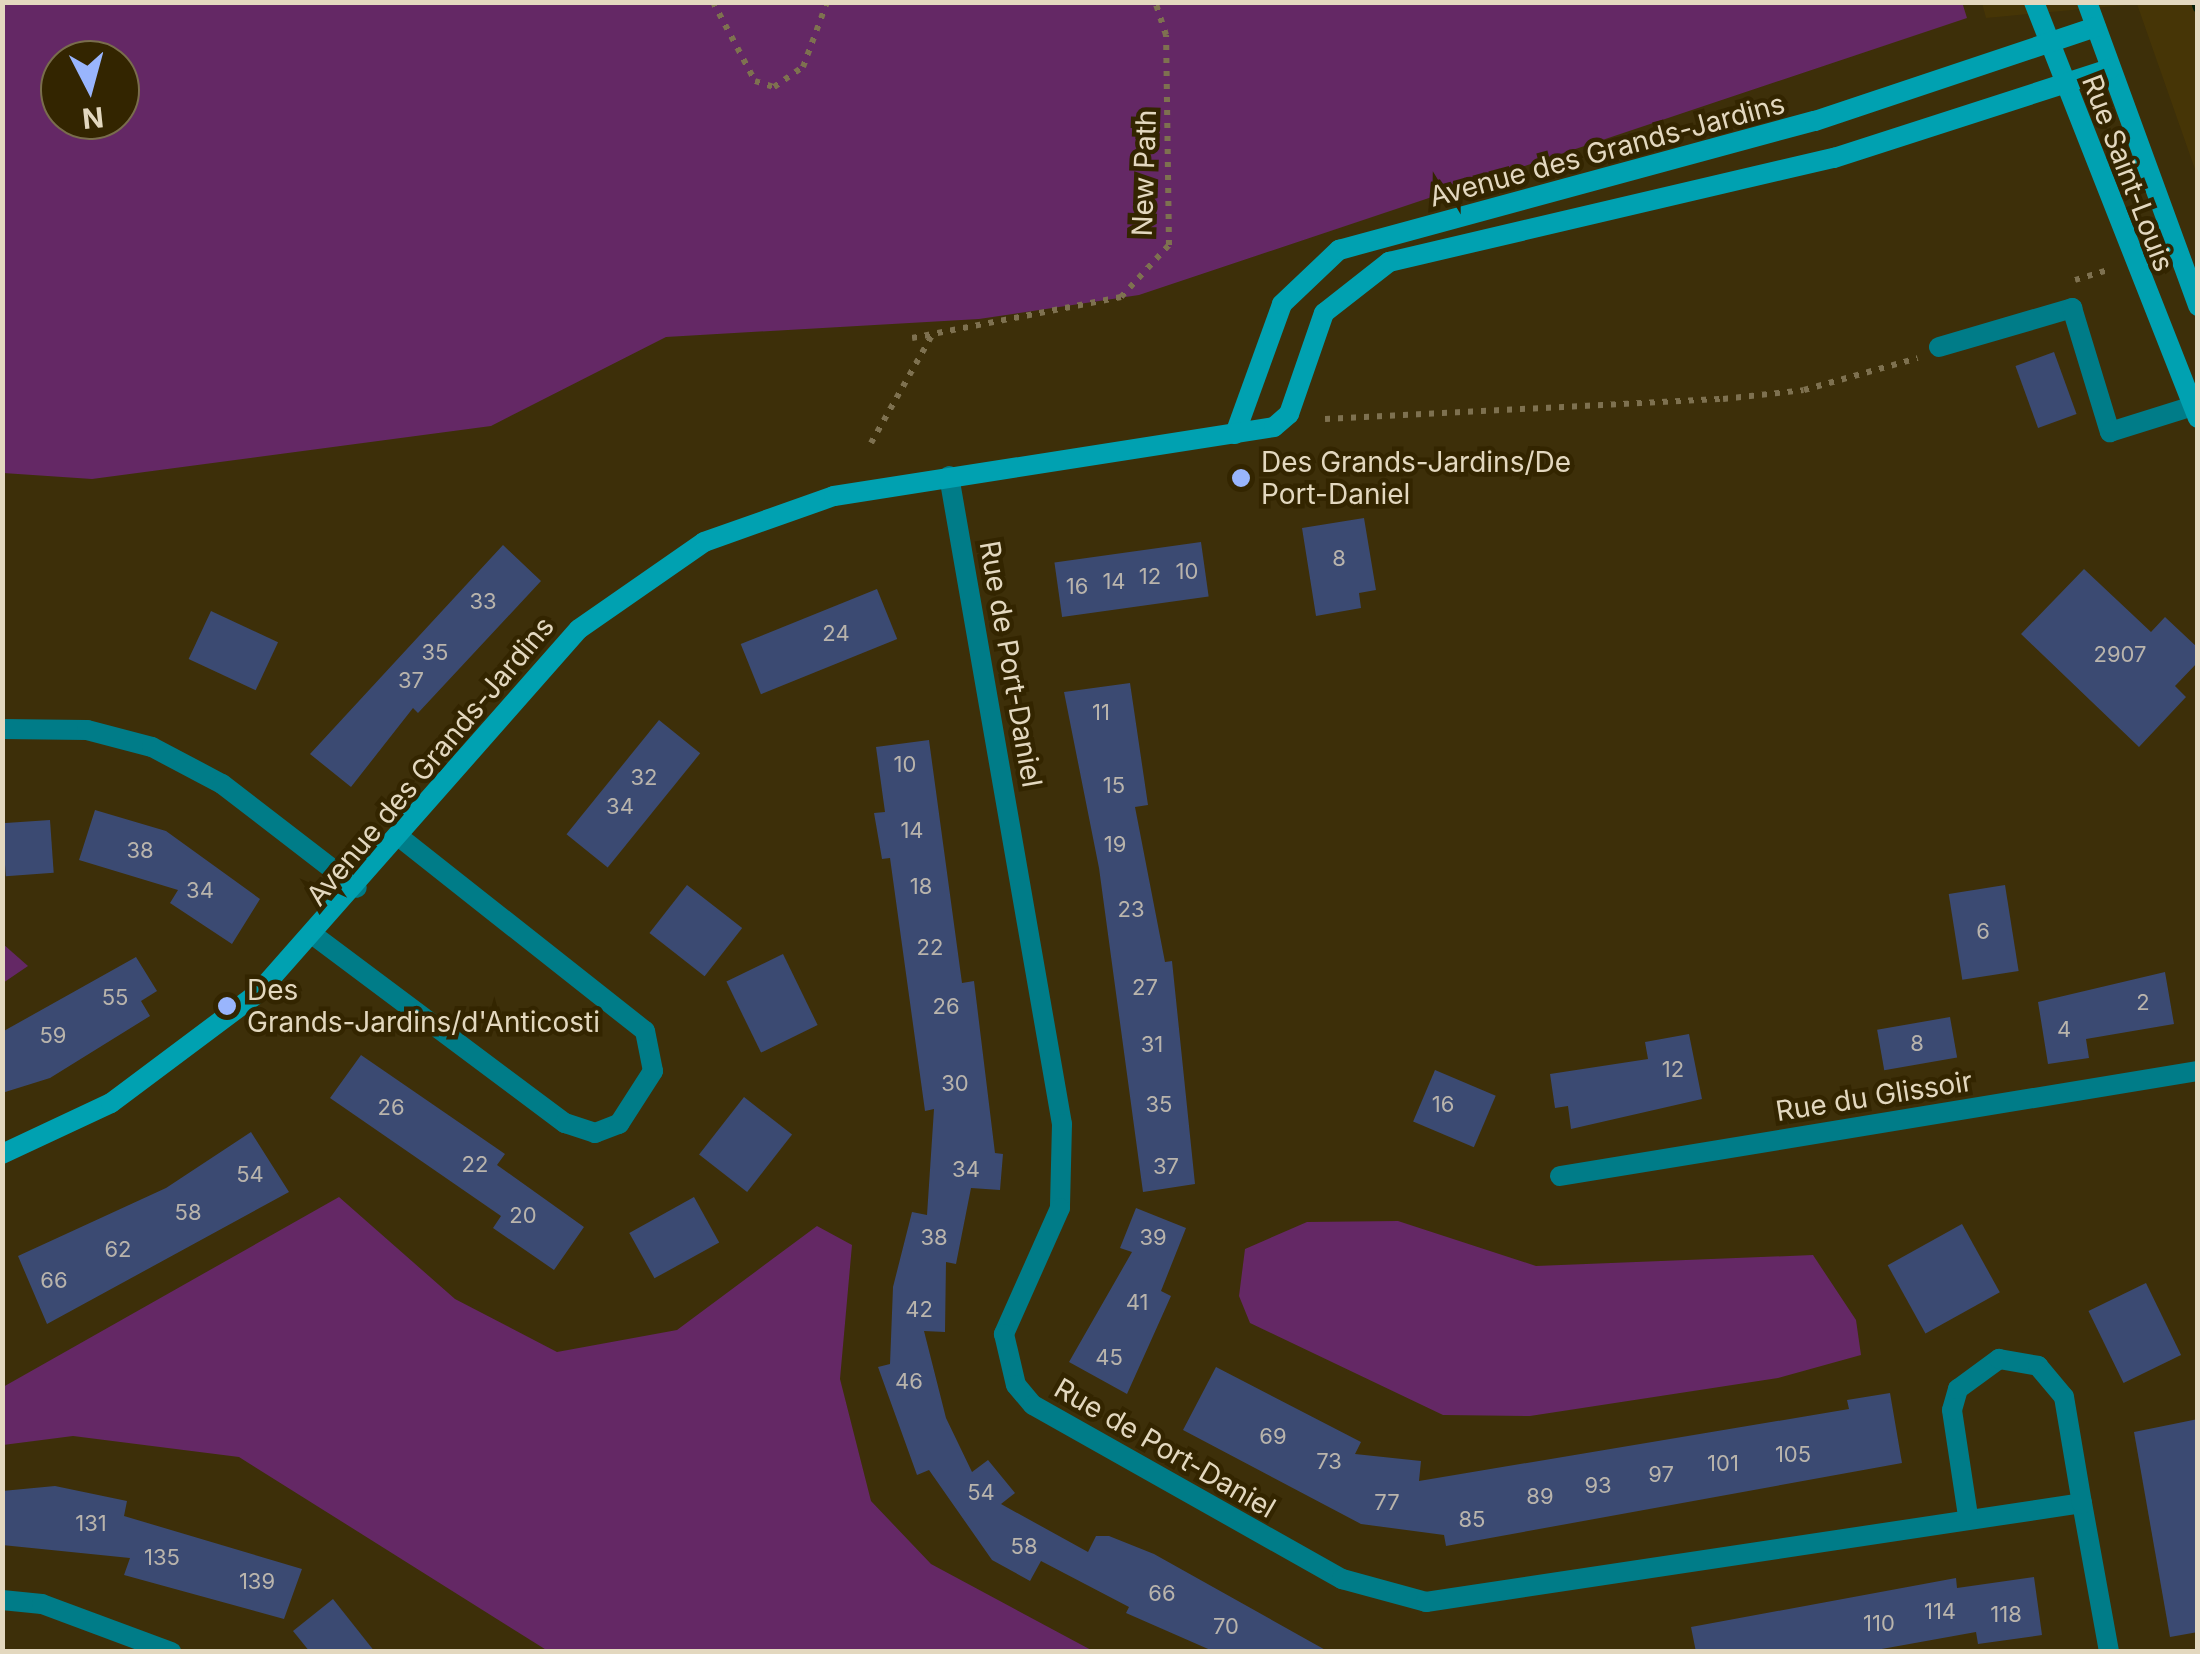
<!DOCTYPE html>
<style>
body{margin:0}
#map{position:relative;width:2200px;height:1654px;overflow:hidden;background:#3d2f09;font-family:Inter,sans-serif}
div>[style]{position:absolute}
.built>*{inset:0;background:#463506}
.green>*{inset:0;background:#642865}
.stream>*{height:10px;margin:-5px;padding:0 5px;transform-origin:5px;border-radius:5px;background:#032008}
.building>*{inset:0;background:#3b4a72;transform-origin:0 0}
.path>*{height:6px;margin-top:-3px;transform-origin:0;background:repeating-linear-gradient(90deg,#7e7150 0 5px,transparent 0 13px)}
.lane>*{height:20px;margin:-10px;padding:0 10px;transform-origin:10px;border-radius:10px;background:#007c88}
.street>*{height:20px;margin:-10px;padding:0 10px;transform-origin:10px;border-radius:10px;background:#007c88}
.secondary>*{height:20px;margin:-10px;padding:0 10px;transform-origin:10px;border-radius:10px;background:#00a1b1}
.dots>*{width:28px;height:28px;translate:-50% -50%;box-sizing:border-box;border:5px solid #332500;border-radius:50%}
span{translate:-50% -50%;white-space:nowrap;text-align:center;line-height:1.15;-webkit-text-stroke:9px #332500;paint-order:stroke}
.number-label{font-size:22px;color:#b9b4ac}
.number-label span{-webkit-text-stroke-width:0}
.street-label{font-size:28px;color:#e3d8bf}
.poi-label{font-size:28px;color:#e3d8bf}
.left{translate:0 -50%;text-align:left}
.frame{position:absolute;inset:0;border:5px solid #e3d8bf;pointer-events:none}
.north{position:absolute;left:40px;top:40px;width:100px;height:100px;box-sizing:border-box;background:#332500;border:2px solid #796d4c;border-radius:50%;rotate:174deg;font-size:28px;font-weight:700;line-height:40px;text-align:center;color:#e3d8bf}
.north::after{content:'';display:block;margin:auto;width:35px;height:45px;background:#99b5fd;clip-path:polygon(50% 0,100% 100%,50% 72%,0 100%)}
</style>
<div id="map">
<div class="built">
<i style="clip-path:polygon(1982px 3px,2197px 3px,2197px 175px,2137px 4px,1986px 18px)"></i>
</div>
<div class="green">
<i style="clip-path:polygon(evenodd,1962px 2px,1967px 18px,1139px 295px,979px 319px,666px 337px,491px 426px,92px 479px,3px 473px,3px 3px,1962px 2px,60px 60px,120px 60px,120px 120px,60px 120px,60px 60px)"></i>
<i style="clip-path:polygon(3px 944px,28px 966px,3px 983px,2px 983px)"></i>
<i style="clip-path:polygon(339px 1197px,455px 1299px,557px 1352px,677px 1330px,817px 1226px,852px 1245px,840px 1379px,871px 1501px,931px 1564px,1093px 1651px,548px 1651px,239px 1457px,73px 1436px,3px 1445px,3px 1387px)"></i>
<i style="clip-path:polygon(1398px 1221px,1536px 1266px,1813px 1255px,1856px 1320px,1861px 1355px,1778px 1378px,1530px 1416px,1443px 1415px,1250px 1323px,1239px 1296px,1245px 1249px,1307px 1222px)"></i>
</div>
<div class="stream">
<i style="left:2196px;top:2px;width:6px;rotate:72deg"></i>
</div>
<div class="building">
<i style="left:2054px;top:352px;width:66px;height:41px;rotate:70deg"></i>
<i style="clip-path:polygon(1364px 518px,1376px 590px,1359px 593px,1361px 608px,1316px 616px,1302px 528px)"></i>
<i style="left:1201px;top:542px;width:55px;height:148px;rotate:82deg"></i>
<i style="clip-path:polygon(503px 545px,541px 581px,418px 713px,413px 708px,351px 787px,310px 754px)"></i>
<i style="clip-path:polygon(2084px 569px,2151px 632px,2165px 617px,2198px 648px,2198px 662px,2175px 686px,2186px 697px,2139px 747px,2021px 634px)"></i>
<i style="left:877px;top:589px;width:54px;height:147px;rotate:68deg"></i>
<i style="left:211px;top:611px;width:74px;height:53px;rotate:25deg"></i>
<i style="clip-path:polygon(1130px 683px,1148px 805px,1135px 807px,1165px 962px,1172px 961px,1195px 1184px,1143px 1192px,1099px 868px,1064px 692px)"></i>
<i style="left:659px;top:720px;width:53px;height:147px;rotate:39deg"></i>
<i style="clip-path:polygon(929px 740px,962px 983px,974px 981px,995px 1153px,1003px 1154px,1000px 1190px,971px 1188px,956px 1264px,946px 1262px,945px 1332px,924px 1331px,946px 1418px,972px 1472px,988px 1460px,1015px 1493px,1001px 1504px,1088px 1552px,1096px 1536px,1109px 1536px,1154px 1554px,1329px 1652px,1215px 1652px,1126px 1613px,1129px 1607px,1041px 1561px,1030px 1581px,992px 1560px,929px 1470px,917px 1475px,878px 1367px,890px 1364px,893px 1287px,912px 1212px,927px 1215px,934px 1109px,925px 1111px,890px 858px,882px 859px,874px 813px,885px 812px,876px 747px)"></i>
<i style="clip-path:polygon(95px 810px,166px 831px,260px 899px,232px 944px,170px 903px,178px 890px,79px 860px)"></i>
<i style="left:50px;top:820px;width:53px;height:48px;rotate:86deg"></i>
<i style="left:687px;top:885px;width:70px;height:61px;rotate:38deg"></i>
<i style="left:2005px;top:885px;width:87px;height:57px;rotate:81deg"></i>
<i style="left:783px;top:954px;width:79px;height:63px;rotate:64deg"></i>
<i style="clip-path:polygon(136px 957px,157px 991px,141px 1001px,150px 1016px,50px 1078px,2px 1093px,2px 1032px)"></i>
<i style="clip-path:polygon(2165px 972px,2174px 1024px,2086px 1039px,2089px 1058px,2048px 1064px,2038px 1002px)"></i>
<i style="left:1950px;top:1017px;width:41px;height:74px;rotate:80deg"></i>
<i style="clip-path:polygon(1689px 1034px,1702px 1099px,1571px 1129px,1568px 1106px,1555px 1108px,1550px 1074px,1648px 1059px,1645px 1042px)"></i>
<i style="clip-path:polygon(361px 1055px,505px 1154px,497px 1165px,584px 1227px,554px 1270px,493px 1228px,501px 1216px,330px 1098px)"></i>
<i style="left:1435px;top:1070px;width:66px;height:56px;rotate:23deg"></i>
<i style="left:744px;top:1097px;width:61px;height:73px;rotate:38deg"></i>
<i style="clip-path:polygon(251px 1132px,289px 1192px,47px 1324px,18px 1256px,166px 1188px)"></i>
<i style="left:694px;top:1197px;width:52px;height:74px;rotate:61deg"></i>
<i style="clip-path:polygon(1136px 1208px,1186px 1228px,1161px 1291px,1171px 1296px,1127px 1394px,1069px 1362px,1132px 1252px,1120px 1248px)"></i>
<i style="left:1962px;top:1224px;width:78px;height:85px;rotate:61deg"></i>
<i style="left:2146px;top:1283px;width:80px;height:64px;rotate:64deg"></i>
<i style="clip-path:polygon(1216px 1367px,1361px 1442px,1355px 1454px,1421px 1461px,1419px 1481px,1849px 1409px,1847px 1400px,1890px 1393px,1902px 1463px,1446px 1546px,1444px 1535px,1361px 1524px,1183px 1430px)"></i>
<i style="clip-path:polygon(2198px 1419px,2198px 1632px,2170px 1637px,2134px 1432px)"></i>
<i style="clip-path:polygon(55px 1486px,127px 1501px,124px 1516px,302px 1569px,284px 1619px,124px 1575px,130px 1558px,2px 1545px,2px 1491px)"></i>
<i style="clip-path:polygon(2034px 1577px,2042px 1635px,1978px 1644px,1976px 1632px,1865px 1652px,1696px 1652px,1691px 1627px,1956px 1578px,1957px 1588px)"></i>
<i style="clip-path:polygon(333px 1599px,375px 1652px,310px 1652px,293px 1631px)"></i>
</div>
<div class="path">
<i style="left:713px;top:2px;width:89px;rotate:62deg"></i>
<i style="left:755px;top:81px;width:20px;rotate:18deg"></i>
<i style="left:774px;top:87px;width:35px;rotate:-35deg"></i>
<i style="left:803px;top:67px;width:69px;rotate:-69.7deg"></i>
<i style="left:2075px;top:280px;width:34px;rotate:-17deg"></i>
<i style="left:912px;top:338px;width:213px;rotate:-11.1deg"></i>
<i style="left:1121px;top:297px;width:71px;rotate:-47.3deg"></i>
<i style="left:1169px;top:245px;width:210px;rotate:-90.8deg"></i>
<i style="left:1166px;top:35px;width:35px;rotate:-108deg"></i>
<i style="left:1325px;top:419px;width:399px;rotate:-2.9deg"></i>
<i style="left:1723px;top:399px;width:81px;rotate:-6.3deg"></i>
<i style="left:1804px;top:390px;width:118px;rotate:-15.7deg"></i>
<i style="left:871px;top:443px;width:124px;rotate:-60.5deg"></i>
</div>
<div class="lane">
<i style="left:1939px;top:347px;width:139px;rotate:-16.3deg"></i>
<i style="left:2072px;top:308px;width:130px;rotate:73deg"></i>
<i style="left:2110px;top:432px;width:87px;rotate:-17.4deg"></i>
</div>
<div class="street">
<i style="left:949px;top:476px;width:658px;rotate:80.11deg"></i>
<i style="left:1062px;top:1124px;width:84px;rotate:91.4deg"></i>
<i style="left:1060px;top:1208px;width:138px;rotate:114deg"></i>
<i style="left:1004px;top:1334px;width:52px;rotate:76.8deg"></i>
<i style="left:1016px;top:1385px;width:26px;rotate:50deg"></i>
<i style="left:1033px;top:1405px;width:355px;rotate:29.4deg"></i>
<i style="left:1342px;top:1579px;width:87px;rotate:15.3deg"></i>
<i style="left:1426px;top:1602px;width:663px;rotate:-8.58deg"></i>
<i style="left:2082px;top:1503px;width:151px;rotate:79.7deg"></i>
<i style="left:2px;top:729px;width:85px;rotate:0.7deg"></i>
<i style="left:87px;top:730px;width:67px;rotate:14.7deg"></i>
<i style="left:152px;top:747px;width:79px;rotate:27.9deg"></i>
<i style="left:222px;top:784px;width:170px;rotate:37.6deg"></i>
<i style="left:316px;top:937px;width:311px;rotate:36.8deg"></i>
<i style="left:565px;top:1123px;width:32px;rotate:18deg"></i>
<i style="left:595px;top:1133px;width:26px;rotate:-21deg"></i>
<i style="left:619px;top:1124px;width:63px;rotate:-57.3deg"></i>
<i style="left:653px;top:1071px;width:41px;rotate:-101.3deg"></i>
<i style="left:645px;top:1031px;width:313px;rotate:-141.7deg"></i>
<i style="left:1560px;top:1176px;width:647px;rotate:-9.35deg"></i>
<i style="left:1968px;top:1516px;width:107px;rotate:-98.6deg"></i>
<i style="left:1952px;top:1410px;width:22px;rotate:-74deg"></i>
<i style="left:1958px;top:1389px;width:51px;rotate:-36.2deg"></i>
<i style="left:1999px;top:1359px;width:40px;rotate:10deg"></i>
<i style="left:2038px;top:1366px;width:40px;rotate:50deg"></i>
<i style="left:2064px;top:1397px;width:108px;rotate:80.4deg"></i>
<i style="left:2px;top:1600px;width:40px;rotate:5.7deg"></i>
<i style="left:42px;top:1604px;width:138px;rotate:20.4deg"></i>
</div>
<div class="secondary">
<i style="left:2034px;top:2px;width:447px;rotate:68.5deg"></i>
<i style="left:2087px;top:2px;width:324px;rotate:69.9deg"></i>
<i style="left:1235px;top:434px;width:138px;rotate:-70.1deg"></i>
<i style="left:1282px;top:304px;width:79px;rotate:-43.5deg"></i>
<i style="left:1339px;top:250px;width:493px;rotate:-15.2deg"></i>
<i style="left:1815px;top:121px;width:296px;rotate:-18.5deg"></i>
<i style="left:2px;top:1154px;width:120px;rotate:-25.1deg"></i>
<i style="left:111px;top:1103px;width:184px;rotate:-36.8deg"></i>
<i style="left:258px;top:993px;width:485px;rotate:-48.6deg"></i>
<i style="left:579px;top:629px;width:152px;rotate:-34.8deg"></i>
<i style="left:704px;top:542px;width:138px;rotate:-19.5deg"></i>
<i style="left:834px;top:496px;width:445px;rotate:-8.9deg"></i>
<i style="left:1274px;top:427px;width:20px;rotate:-41deg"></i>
<i style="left:1289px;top:414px;width:107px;rotate:-70.9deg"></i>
<i style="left:1324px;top:313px;width:83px;rotate:-38.1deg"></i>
<i style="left:1389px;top:262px;width:457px;rotate:-13.2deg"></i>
<i style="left:1834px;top:158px;width:290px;rotate:-17.9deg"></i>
</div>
<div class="dots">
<i style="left:1241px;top:478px;background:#99b5fd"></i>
<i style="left:227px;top:1006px;background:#99b5fd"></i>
</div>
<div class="number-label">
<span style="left:1339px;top:559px">8</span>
<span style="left:1187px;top:572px">10</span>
<span style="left:1150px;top:577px">12</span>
<span style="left:1114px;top:582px">14</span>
<span style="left:1077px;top:587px">16</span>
<span style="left:483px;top:602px">33</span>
<span style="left:836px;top:634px">24</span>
<span style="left:435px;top:653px">35</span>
<span style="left:2120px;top:655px">2907</span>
<span style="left:411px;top:681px">37</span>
<span style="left:1101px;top:713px">11</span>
<span style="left:905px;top:765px">10</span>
<span style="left:644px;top:778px">32</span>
<span style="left:1114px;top:786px">15</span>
<span style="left:620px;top:807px">34</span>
<span style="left:912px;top:831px">14</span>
<span style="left:1115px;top:845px">19</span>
<span style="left:140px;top:851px">38</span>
<span style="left:921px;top:887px">18</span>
<span style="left:200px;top:891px">34</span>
<span style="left:1131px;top:910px">23</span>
<span style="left:1983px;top:932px">6</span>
<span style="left:930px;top:948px">22</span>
<span style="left:1145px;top:988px">27</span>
<span style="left:115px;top:998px">55</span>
<span style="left:2143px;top:1003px">2</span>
<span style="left:946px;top:1007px">26</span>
<span style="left:2064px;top:1030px">4</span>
<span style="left:53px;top:1036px">59</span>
<span style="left:1917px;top:1044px">8</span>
<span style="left:1152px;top:1045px">31</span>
<span style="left:1673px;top:1070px">12</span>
<span style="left:955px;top:1084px">30</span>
<span style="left:1159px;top:1105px">35</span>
<span style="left:1443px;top:1105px">16</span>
<span style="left:391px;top:1108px">26</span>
<span style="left:475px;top:1165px">22</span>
<span style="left:1166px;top:1167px">37</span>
<span style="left:966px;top:1170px">34</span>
<span style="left:250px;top:1175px">54</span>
<span style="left:188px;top:1213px">58</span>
<span style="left:523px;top:1216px">20</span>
<span style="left:934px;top:1238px">38</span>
<span style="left:1153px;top:1238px">39</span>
<span style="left:118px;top:1250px">62</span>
<span style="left:54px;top:1281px">66</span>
<span style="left:1137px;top:1303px">41</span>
<span style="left:919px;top:1310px">42</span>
<span style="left:1109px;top:1358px">45</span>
<span style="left:909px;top:1382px">46</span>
<span style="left:1273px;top:1437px">69</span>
<span style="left:1793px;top:1455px">105</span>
<span style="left:1329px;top:1462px">73</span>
<span style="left:1723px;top:1464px">101</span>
<span style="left:1661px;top:1475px">97</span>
<span style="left:1598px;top:1486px">93</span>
<span style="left:981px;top:1493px">54</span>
<span style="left:1540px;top:1497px">89</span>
<span style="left:1387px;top:1503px">77</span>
<span style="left:1472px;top:1520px">85</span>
<span style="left:91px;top:1524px">131</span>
<span style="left:1024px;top:1547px">58</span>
<span style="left:162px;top:1558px">135</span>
<span style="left:257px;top:1582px">139</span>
<span style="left:1162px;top:1594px">66</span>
<span style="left:1940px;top:1612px">114</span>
<span style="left:2006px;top:1615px">118</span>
<span style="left:1879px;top:1624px">110</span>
<span style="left:1226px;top:1627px">70</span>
</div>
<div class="street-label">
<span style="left:1607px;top:150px;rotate:-15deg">Avenue des Grands-Jardins</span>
<span style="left:1144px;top:173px;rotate:-88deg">New Path</span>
<span style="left:2128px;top:173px;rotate:69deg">Rue Saint-Louis</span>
<span style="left:1011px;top:664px;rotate:80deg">Rue de Port-Daniel</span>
<span style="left:430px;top:761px;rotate:-50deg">Avenue des Grands-Jardins</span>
<span style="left:1874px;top:1096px;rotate:-9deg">Rue du Glissoir</span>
<span style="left:1165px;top:1448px;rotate:30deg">Rue de Port-Daniel</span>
</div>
<div class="poi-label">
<span class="left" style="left:1261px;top:478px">Des Grands-Jardins/De<br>Port-Daniel</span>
<span class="left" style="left:247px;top:1006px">Des<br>Grands-Jardins/d'Anticosti</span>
</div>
<div class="frame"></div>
<div class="north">N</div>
</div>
